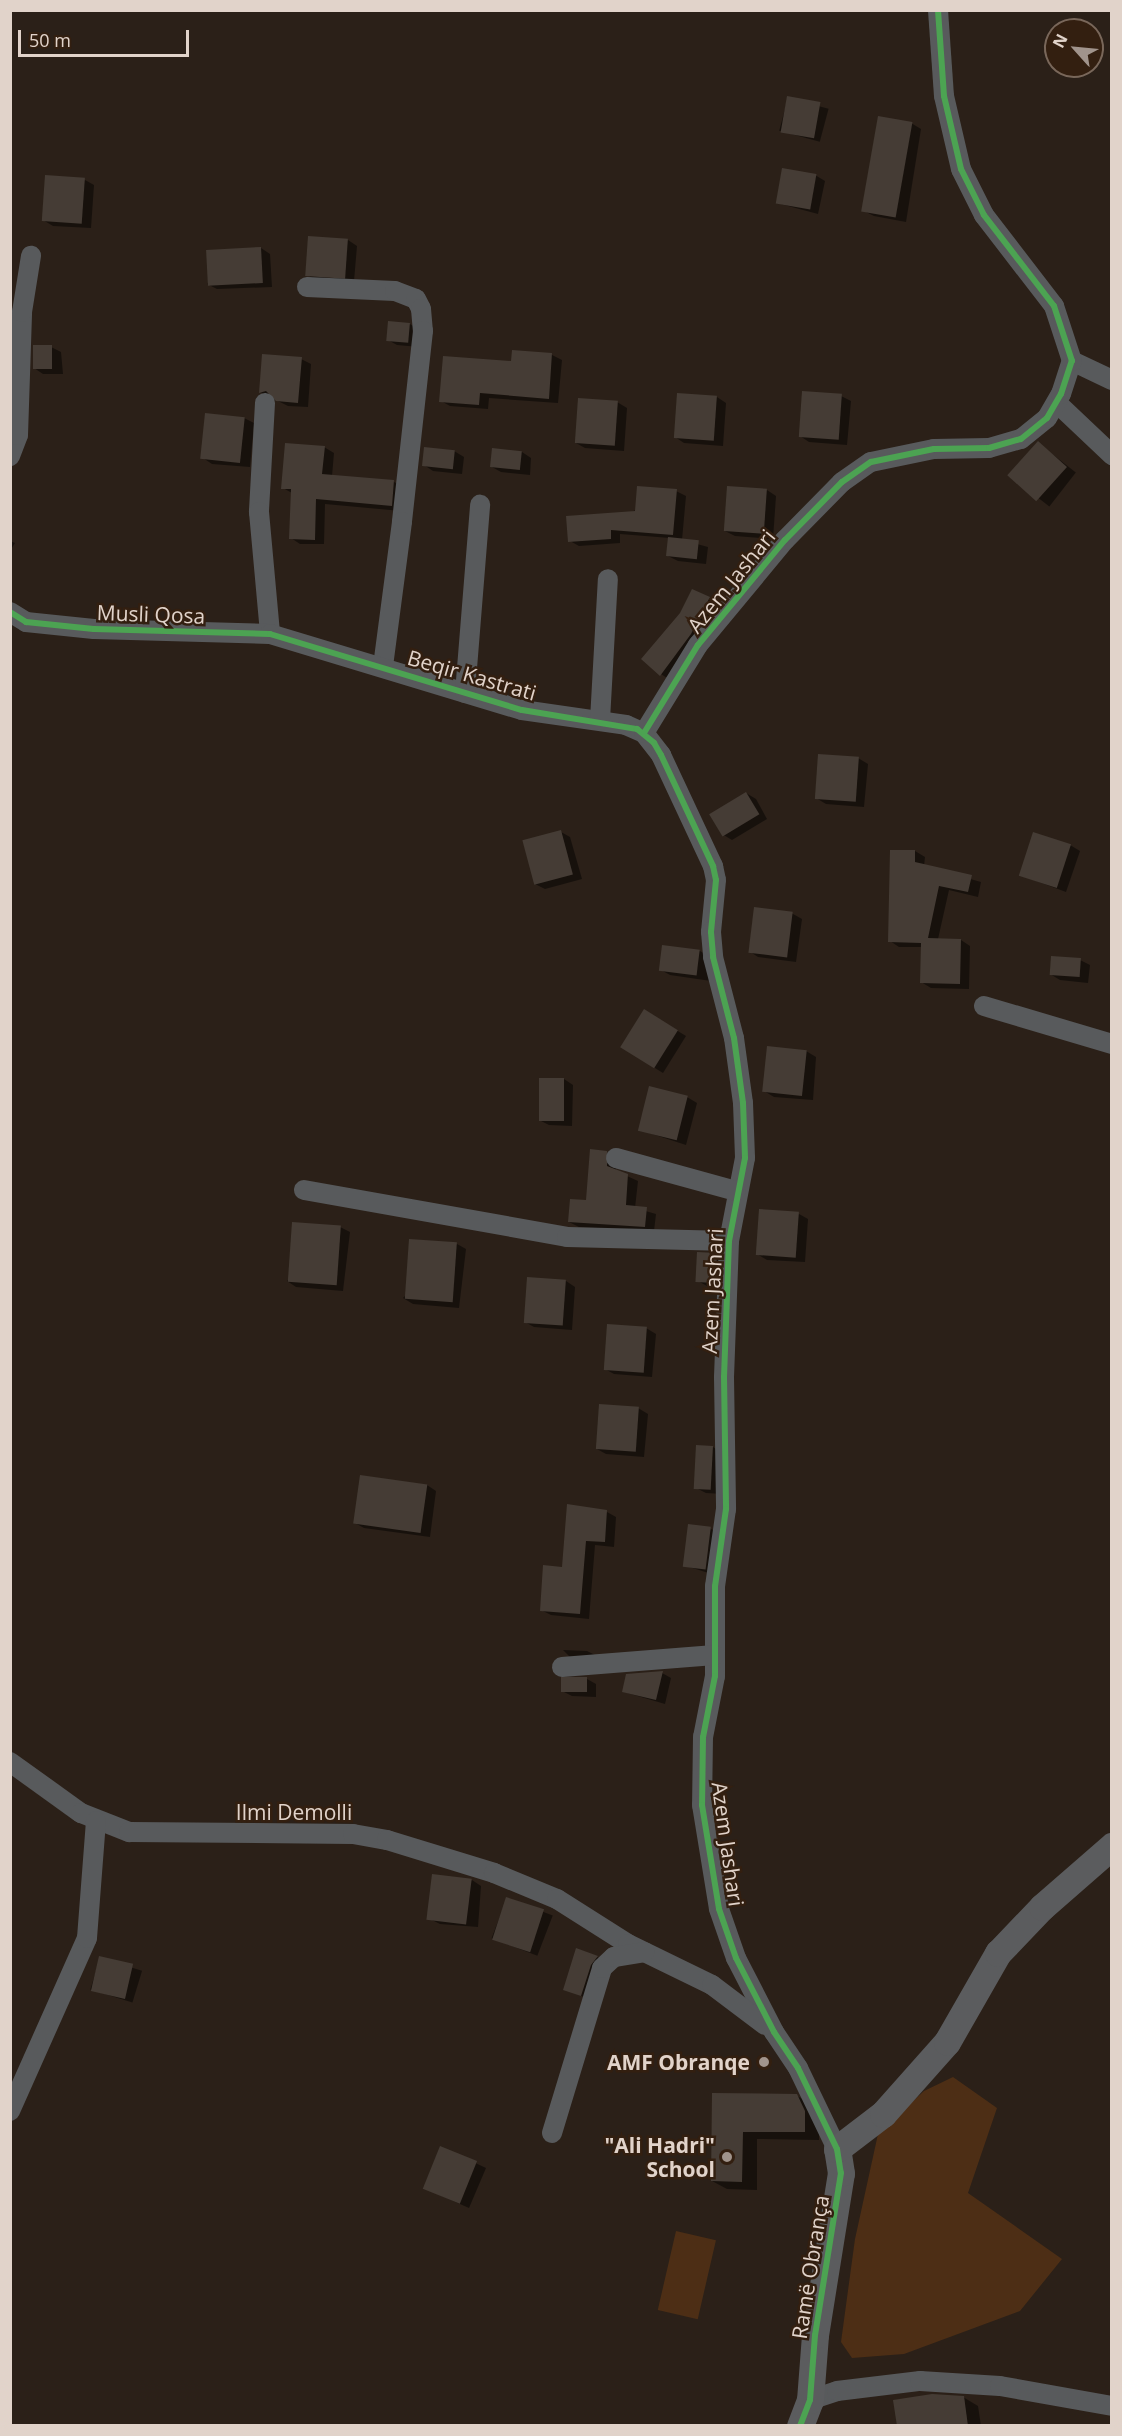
<!DOCTYPE html>
<meta charset="utf-8">
<style>
body{margin:0}
#map{position:relative;width:1122px;height:2436px;overflow:hidden;background:#2b2018;font-family:"Open Sans",sans-serif}
div>[style]{position:absolute}
.green>*{inset:0;background:#4d2e15;transform-origin:0 0}
.shadow>*{inset:0;background:#0007;transform-origin:0 0}
.building>*{inset:0;background:#453c35;transform-origin:0 0}
.street>*{height:20px;margin:-10px;padding:0 10px;transform-origin:10px;border-radius:10px;background:#585a5c}
.secondary>*{height:27px;margin:-13.5px;padding:0 13.5px;transform-origin:13.5px;border-radius:13.5px;background:#5b5c5e}
.cycleway>*{height:6px;margin:-3px;padding:0 3px;transform-origin:3px;border-radius:3px;background:#4ca352}
.dots>*{width:16px;height:16px;translate:-50% -50%;box-sizing:border-box;border:3px solid #331f10;border-radius:50%}
span{translate:-50% -50%;white-space:nowrap;text-align:center;line-height:1.15;-webkit-text-stroke:5px #331f10;paint-order:stroke}
.street-label{font-size:21px;color:#e1d3ca}
.poi-label{font-size:21px;color:#e1d3ca;font-weight:700}
.right{translate:-100% -50%;text-align:right}
.frame{position:absolute;inset:0;border:12px solid #e1d3ca;pointer-events:none}
.north{position:absolute;left:1044px;top:18px;width:60px;height:60px;box-sizing:border-box;background:#331f10;border:2px solid #79675a;border-radius:50%;rotate:297deg;font-size:16px;font-weight:700;line-height:24px;text-align:center;color:#e1d3ca}
.north::after{content:'';display:block;margin:auto;width:21px;height:27px;background:#a1948c;clip-path:polygon(50% 0,100% 100%,50% 72%,0 100%)}
.scale{position:absolute;left:18px;top:30px;width:171px;height:27px;box-sizing:border-box;border:3px solid #e1d3ca;border-top:0;padding-left:8px;font-size:18px;line-height:21px;white-space:nowrap;color:#e1d3ca;-webkit-text-stroke:4px #331f10;paint-order:stroke}
</style>
<div id="map">
<div class="green">
<i style="clip-path:polygon(953px 2077px,997px 2108px,968px 2193px,1062px 2259px,1020px 2311px,904px 2354px,852px 2358px,841px 2342px,855px 2239px,878px 2134px,924px 2091px)"></i>
<i style="left:676px;top:2231px;width:41px;height:81px;rotate:13deg"></i>
</div>
<div class="shadow">
<i style="left:788px;top:98px;width:42px;height:34px;rotate:15deg"></i>
<i style="clip-path:polygon(911px 123px,921px 129px,906px 222px,874px 216px,864px 211px)"></i>
<i style="clip-path:polygon(815px 175px,825px 181px,818px 214px,777px 203px)"></i>
<i style="clip-path:polygon(85px 180px,94px 185px,91px 228px,53px 226px,43px 220px)"></i>
<i style="clip-path:polygon(348px 240px,357px 246px,354px 281px,316px 280px,307px 275px)"></i>
<i style="clip-path:polygon(261px 248px,270px 254px,272px 287px,217px 289px,207px 284px)"></i>
<i style="clip-path:polygon(410px 324px,419px 330px,419px 347px,397px 345px,388px 340px)"></i>
<i style="clip-path:polygon(51px 347px,61px 352px,63px 374px,43px 374px,34px 368px)"></i>
<i style="clip-path:polygon(514px 352px,552px 355px,562px 360px,558px 403px,489px 398px,488px 409px,450px 406px,441px 401px,513px 363px)"></i>
<i style="clip-path:polygon(301px 359px,311px 364px,308px 407px,288px 406px,260px 392px)"></i>
<i style="clip-path:polygon(841px 396px,851px 401px,847px 445px,809px 442px,800px 436px)"></i>
<i style="clip-path:polygon(717px 397px,726px 403px,723px 446px,684px 443px,675px 437px)"></i>
<i style="clip-path:polygon(617px 402px,627px 408px,624px 451px,585px 448px,576px 443px)"></i>
<i style="clip-path:polygon(244px 418px,254px 423px,250px 467px,212px 464px,203px 458px)"></i>
<i style="left:1038px;top:443px;width:48px;height:43px;rotate:38deg"></i>
<i style="clip-path:polygon(324px 447px,334px 453px,332px 476px,394px 482px,404px 487px,401px 511px,325px 504px,324px 544px,300px 544px,291px 538px,292px 493px,283px 488px)"></i>
<i style="clip-path:polygon(454px 451px,464px 457px,462px 474px,433px 471px,424px 465px)"></i>
<i style="clip-path:polygon(522px 452px,531px 458px,530px 475px,501px 472px,492px 467px)"></i>
<i style="clip-path:polygon(767px 490px,776px 496px,773px 539px,735px 536px,725px 531px)"></i>
<i style="clip-path:polygon(676px 491px,686px 496px,682px 540px,708px 547px,706px 564px,678px 561px,668px 556px,670px 538px,620px 534px,620px 543px,579px 546px,570px 541px)"></i>
<i style="clip-path:polygon(10px 541px,15px 543px,10px 551px)"></i>
<i style="clip-path:polygon(709px 599px,718px 604px,701px 639px,670px 680px,661px 674px)"></i>
<i style="clip-path:polygon(858px 758px,868px 764px,864px 807px,826px 804px,816px 798px)"></i>
<i style="clip-path:polygon(746px 793px,756px 799px,767px 819px,732px 840px,722px 834px)"></i>
<i style="clip-path:polygon(561px 832px,570px 837px,582px 879px,545px 889px,535px 884px)"></i>
<i style="clip-path:polygon(1070px 845px,1080px 851px,1066px 892px,1020px 875px)"></i>
<i style="clip-path:polygon(915px 851px,925px 857px,924px 866px,981px 882px,978px 897px,949px 890px,938px 939px,961px 940px,970px 946px,969px 989px,931px 988px,921px 982px,922px 947px,899px 947px,890px 941px)"></i>
<i style="clip-path:polygon(755px 908px,793px 914px,802px 919px,796px 962px,758px 957px,749px 951px)"></i>
<i style="clip-path:polygon(700px 951px,710px 957px,711px 981px,670px 975px,661px 970px)"></i>
<i style="clip-path:polygon(1080px 960px,1090px 965px,1088px 983px,1060px 980px,1050px 974px)"></i>
<i style="clip-path:polygon(653px 1016px,686px 1036px,663px 1073px,621px 1047px)"></i>
<i style="clip-path:polygon(806px 1051px,816px 1057px,813px 1100px,774px 1097px,764px 1091px)"></i>
<i style="clip-path:polygon(564px 1079px,573px 1085px,572px 1126px,549px 1125px,539px 1120px)"></i>
<i style="clip-path:polygon(687px 1097px,697px 1103px,686px 1145px,640px 1130px)"></i>
<i style="clip-path:polygon(606px 1152px,616px 1158px,616px 1171px,638px 1181px,635px 1208px,656px 1214px,654px 1231px,579px 1227px,569px 1222px,587px 1202px)"></i>
<i style="clip-path:polygon(799px 1214px,808px 1219px,805px 1262px,767px 1260px,757px 1254px)"></i>
<i style="clip-path:polygon(340px 1227px,350px 1232px,343px 1291px,296px 1287px,287px 1281px)"></i>
<i style="clip-path:polygon(457px 1244px,466px 1249px,459px 1308px,413px 1304px,403px 1298px)"></i>
<i style="clip-path:polygon(716px 1254px,726px 1260px,725px 1286px,707px 1286px,698px 1281px)"></i>
<i style="clip-path:polygon(528px 1279px,566px 1281px,575px 1287px,572px 1330px,534px 1327px,525px 1322px)"></i>
<i style="clip-path:polygon(646px 1328px,656px 1334px,652px 1377px,614px 1374px,605px 1369px)"></i>
<i style="clip-path:polygon(638px 1408px,648px 1414px,644px 1457px,606px 1454px,597px 1449px)"></i>
<i style="clip-path:polygon(713px 1447px,722px 1453px,723px 1494px,706px 1493px,696px 1488px)"></i>
<i style="clip-path:polygon(361px 1476px,427px 1485px,436px 1491px,430px 1537px,364px 1528px,355px 1523px)"></i>
<i style="clip-path:polygon(607px 1512px,616px 1517px,614px 1547px,595px 1545px,589px 1619px,551px 1615px,541px 1610px,564px 1568px)"></i>
<i style="clip-path:polygon(711px 1529px,720px 1534px,715px 1575px,683px 1565px)"></i>
<i style="clip-path:polygon(563px 1650px,587px 1651px,597px 1656px,573px 1660px)"></i>
<i style="clip-path:polygon(662px 1673px,671px 1678px,665px 1704px,624px 1692px)"></i>
<i style="clip-path:polygon(587px 1679px,596px 1684px,596px 1697px,572px 1696px,562px 1691px)"></i>
<i style="clip-path:polygon(472px 1880px,481px 1886px,478px 1927px,440px 1924px,430px 1919px)"></i>
<i style="left:507px;top:1898px;width:49px;height:43px;rotate:21deg"></i>
<i style="clip-path:polygon(597px 1957px,606px 1962px,591px 2000px,565px 1989px)"></i>
<i style="left:100px;top:1958px;width:44px;height:33px;rotate:17deg"></i>
<i style="clip-path:polygon(714px 2095px,797px 2096px,812px 2104px,819px 2120px,819px 2140px,757px 2139px,757px 2190px,727px 2189px,712px 2181px)"></i>
<i style="clip-path:polygon(441px 2147px,486px 2168px,469px 2208px,433px 2192px)"></i>
<i style="clip-path:polygon(963px 2397px,978px 2406px,981px 2426px,899px 2426px)"></i>
</div>
<div class="building">
<i style="left:787px;top:96px;width:34px;height:37px;rotate:10deg"></i>
<i style="left:878px;top:116px;width:35px;height:97px;rotate:10deg"></i>
<i style="left:782px;top:168px;width:35px;height:36px;rotate:10deg"></i>
<i style="left:45px;top:175px;width:40px;height:46px;rotate:4deg"></i>
<i style="left:308px;top:236px;width:40px;height:40px;rotate:4deg"></i>
<i style="left:261px;top:247px;width:36px;height:55px;rotate:87deg"></i>
<i style="left:388px;top:321px;width:22px;height:20px;rotate:5deg"></i>
<i style="left:33px;top:345px;width:19px;height:24px"></i>
<i style="clip-path:polygon(512px 350px,552px 353px,549px 399px,480px 393px,479px 405px,439px 402px,443px 356px,511px 361px)"></i>
<i style="clip-path:polygon(262px 354px,302px 357px,298px 403px,276px 401px,266px 391px,259px 393px)"></i>
<i style="left:802px;top:391px;width:40px;height:46px;rotate:4deg"></i>
<i style="left:677px;top:393px;width:40px;height:45px;rotate:4deg"></i>
<i style="left:578px;top:398px;width:40px;height:45px;rotate:4deg"></i>
<i style="left:205px;top:413px;width:40px;height:46px;rotate:6deg"></i>
<i style="left:1038px;top:441px;width:39px;height:46px;rotate:42deg"></i>
<i style="clip-path:polygon(285px 443px,325px 446px,322px 474px,394px 480px,392px 506px,316px 499px,315px 540px,289px 539px,291px 489px,281px 489px)"></i>
<i style="left:424px;top:447px;width:31px;height:19px;rotate:6deg"></i>
<i style="left:492px;top:448px;width:30px;height:19px;rotate:6deg"></i>
<i style="clip-path:polygon(637px 486px,677px 489px,673px 535px,611px 530px,611px 539px,568px 542px,566px 516px,635px 511px)"></i>
<i style="left:727px;top:486px;width:40px;height:45px;rotate:4deg"></i>
<i style="left:668px;top:537px;width:31px;height:19px;rotate:6deg"></i>
<i style="clip-path:polygon(692px 589px,710px 597px,691px 634px,660px 676px,641px 659px,680px 613px)"></i>
<i style="left:818px;top:754px;width:41px;height:45px;rotate:4deg"></i>
<i style="left:746px;top:792px;width:26px;height:43px;rotate:59deg"></i>
<i style="left:561px;top:830px;width:46px;height:40px;rotate:75deg"></i>
<i style="left:1033px;top:832px;width:40px;height:46px;rotate:18deg"></i>
<i style="clip-path:polygon(890px 850px,915px 850px,915px 862px,972px 875px,968px 892px,939px 886px,928px 938px,961px 939px,960px 984px,920px 983px,921px 943px,888px 942px)"></i>
<i style="left:754px;top:907px;width:39px;height:46px;rotate:7deg"></i>
<i style="left:662px;top:945px;width:38px;height:26px;rotate:7deg"></i>
<i style="left:1051px;top:956px;width:30px;height:19px;rotate:4deg"></i>
<i style="left:644px;top:1009px;width:40px;height:45px;rotate:32deg"></i>
<i style="left:767px;top:1046px;width:40px;height:46px;rotate:6deg"></i>
<i style="left:539px;top:1078px;width:25px;height:43px"></i>
<i style="left:649px;top:1086px;width:40px;height:46px;rotate:14deg"></i>
<i style="clip-path:polygon(590px 1149px,607px 1151px,607px 1166px,628px 1174px,626px 1205px,647px 1207px,645px 1227px,568px 1222px,570px 1199px,586px 1200px)"></i>
<i style="left:759px;top:1209px;width:40px;height:46px;rotate:4deg"></i>
<i style="left:292px;top:1222px;width:49px;height:60px;rotate:4deg"></i>
<i style="left:409px;top:1239px;width:48px;height:60px;rotate:4deg"></i>
<i style="left:697px;top:1252px;width:20px;height:30px;rotate:3deg"></i>
<i style="left:527px;top:1277px;width:39px;height:46px;rotate:4deg"></i>
<i style="left:607px;top:1324px;width:40px;height:46px;rotate:4deg"></i>
<i style="left:599px;top:1404px;width:40px;height:45px;rotate:4deg"></i>
<i style="left:696px;top:1445px;width:17px;height:44px;rotate:3deg"></i>
<i style="left:360px;top:1475px;width:68px;height:49px;rotate:8deg"></i>
<i style="clip-path:polygon(567px 1504px,607px 1510px,605px 1542px,586px 1541px,580px 1614px,540px 1611px,543px 1565px,562px 1567px)"></i>
<i style="left:688px;top:1524px;width:23px;height:43px;rotate:7deg"></i>
<i style="clip-path:polygon(663px 1671px,656px 1700px,622px 1692px,626px 1674px)"></i>
<i style="left:587px;top:1677px;width:15px;height:26px;rotate:90deg"></i>
<i style="left:432px;top:1874px;width:40px;height:46px;rotate:7deg"></i>
<i style="left:506px;top:1897px;width:40px;height:45px;rotate:18deg"></i>
<i style="clip-path:polygon(576px 1948px,598px 1956px,591px 1965px,581px 1996px,563px 1990px)"></i>
<i style="left:99px;top:1956px;width:35px;height:36px;rotate:13deg"></i>
<i style="clip-path:polygon(712px 2093px,797px 2094px,805px 2111px,805px 2132px,743px 2132px,742px 2182px,711px 2181px)"></i>
<i style="left:440px;top:2146px;width:40px;height:46px;rotate:22deg"></i>
<i style="clip-path:polygon(932px 2394px,964px 2396px,968px 2426px,897px 2426px,893px 2400px)"></i>
</div>
<div class="street">
<i style="left:307px;top:287px;width:88px;rotate:2.6deg"></i>
<i style="left:395px;top:291px;width:22px;rotate:21deg"></i>
<i style="left:416px;top:299px;width:11px;rotate:63deg"></i>
<i style="left:421px;top:309px;width:22px;rotate:85deg"></i>
<i style="left:423px;top:331px;width:192px;rotate:96.3deg"></i>
<i style="left:402px;top:522px;width:145px;rotate:97.5deg"></i>
<i style="left:1072px;top:361px;width:44px;rotate:25.4deg"></i>
<i style="left:265px;top:403px;width:109px;rotate:93.2deg"></i>
<i style="left:259px;top:512px;width:122px;rotate:84.8deg"></i>
<i style="left:1057px;top:403px;width:76px;rotate:43.4deg"></i>
<i style="left:10px;top:456px;width:22px;rotate:-69deg"></i>
<i style="left:18px;top:435px;width:123px;rotate:-88.1deg"></i>
<i style="left:22px;top:312px;width:57px;rotate:-80.9deg"></i>
<i style="left:10px;top:612px;width:19px;rotate:32deg"></i>
<i style="left:26px;top:622px;width:68px;rotate:5.9deg"></i>
<i style="left:94px;top:629px;width:176px;rotate:1.6deg"></i>
<i style="left:270px;top:634px;width:263px;rotate:16.8deg"></i>
<i style="left:522px;top:710px;width:105px;rotate:8.2deg"></i>
<i style="left:626px;top:725px;width:20px;rotate:24deg"></i>
<i style="left:644px;top:733px;width:28px;rotate:52deg"></i>
<i style="left:661px;top:755px;width:123px;rotate:64.9deg"></i>
<i style="left:713px;top:866px;width:14px;rotate:78deg"></i>
<i style="left:716px;top:880px;width:52px;rotate:95.5deg"></i>
<i style="left:711px;top:932px;width:25px;rotate:85deg"></i>
<i style="left:713px;top:957px;width:84px;rotate:75.5deg"></i>
<i style="left:734px;top:1038px;width:66px;rotate:82.1deg"></i>
<i style="left:743px;top:1103px;width:55px;rotate:87.9deg"></i>
<i style="left:745px;top:1158px;width:85px;rotate:100.9deg"></i>
<i style="left:729px;top:1241px;width:136px;rotate:92.1deg"></i>
<i style="left:724px;top:1377px;width:132px;rotate:89.1deg"></i>
<i style="left:726px;top:1509px;width:78px;rotate:98.1deg"></i>
<i style="left:715px;top:1586px;width:90px;rotate:90deg"></i>
<i style="left:715px;top:1676px;width:62px;rotate:101.1deg"></i>
<i style="left:703px;top:1737px;width:68px;rotate:90.8deg"></i>
<i style="left:702px;top:1805px;width:105px;rotate:80.7deg"></i>
<i style="left:719px;top:1909px;width:52px;rotate:70.9deg"></i>
<i style="left:736px;top:1958px;width:83px;rotate:62.8deg"></i>
<i style="left:774px;top:2032px;width:43px;rotate:56.3deg"></i>
<i style="left:798px;top:2068px;width:90px;rotate:64.3deg"></i>
<i style="left:465px;top:693px;width:189px;rotate:-85.4deg"></i>
<i style="left:600px;top:720px;width:141px;rotate:-86.8deg"></i>
<i style="left:644px;top:733px;width:103px;rotate:-58.5deg"></i>
<i style="left:698px;top:645px;width:136px;rotate:-50.4deg"></i>
<i style="left:785px;top:540px;width:81px;rotate:-45.5deg"></i>
<i style="left:842px;top:482px;width:35px;rotate:-35deg"></i>
<i style="left:871px;top:462px;width:64px;rotate:-11.7deg"></i>
<i style="left:934px;top:449px;width:55px;rotate:-1deg"></i>
<i style="left:989px;top:448px;width:33px;rotate:-16deg"></i>
<i style="left:1021px;top:439px;width:33px;rotate:-39deg"></i>
<i style="left:1047px;top:418px;width:28px;rotate:-60deg"></i>
<i style="left:1061px;top:394px;width:35px;rotate:-72deg"></i>
<i style="left:1072px;top:361px;width:58px;rotate:-108.1deg"></i>
<i style="left:1054px;top:306px;width:115px;rotate:-127.6deg"></i>
<i style="left:984px;top:215px;width:51px;rotate:-116.6deg"></i>
<i style="left:961px;top:169px;width:75px;rotate:-103.1deg"></i>
<i style="left:944px;top:96px;width:86px;rotate:-94deg"></i>
<i style="left:984px;top:1006px;width:134px;rotate:16.5deg"></i>
<i style="left:616px;top:1158px;width:124px;rotate:15.4deg"></i>
<i style="left:304px;top:1190px;width:267px;rotate:10.1deg"></i>
<i style="left:567px;top:1237px;width:162px;rotate:1.4deg"></i>
<i style="left:562px;top:1667px;width:153px;rotate:-4.5deg"></i>
<i style="left:10px;top:1762px;width:87px;rotate:35.7deg"></i>
<i style="left:81px;top:1813px;width:52px;rotate:21.6deg"></i>
<i style="left:129px;top:1832px;width:224px;rotate:0.5deg"></i>
<i style="left:353px;top:1834px;width:35px;rotate:10deg"></i>
<i style="left:387px;top:1840px;width:112px;rotate:17.1deg"></i>
<i style="left:494px;top:1873px;width:68px;rotate:22.4deg"></i>
<i style="left:557px;top:1899px;width:84px;rotate:32.4deg"></i>
<i style="left:628px;top:1944px;width:93px;rotate:26deg"></i>
<i style="left:712px;top:1985px;width:66px;rotate:37deg"></i>
<i style="left:10px;top:2111px;width:189px;rotate:-66deg"></i>
<i style="left:87px;top:1938px;width:117px;rotate:-85.6deg"></i>
<i style="left:552px;top:2133px;width:172px;rotate:-73.1deg"></i>
<i style="left:602px;top:1968px;width:16px;rotate:-43deg"></i>
<i style="left:614px;top:1957px;width:31px;rotate:-9deg"></i>
<i style="left:810px;top:2400px;width:28px;rotate:-18deg"></i>
<i style="left:837px;top:2391px;width:84px;rotate:-6.9deg"></i>
<i style="left:920px;top:2381px;width:80px;rotate:3.6deg"></i>
<i style="left:1000px;top:2386px;width:114px;rotate:10.1deg"></i>
</div>
<div class="secondary">
<i style="left:800px;top:2426px;width:28px;rotate:-69deg"></i>
<i style="left:810px;top:2400px;width:65px;rotate:-85.6deg"></i>
<i style="left:815px;top:2335px;width:164px;rotate:-80.9deg"></i>
<i style="left:841px;top:2173px;width:24px;rotate:-99deg"></i>
<i style="left:837px;top:2149px;width:58px;rotate:-37.3deg"></i>
<i style="left:883px;top:2114px;width:96px;rotate:-48.4deg"></i>
<i style="left:947px;top:2042px;width:103px;rotate:-60.2deg"></i>
<i style="left:998px;top:1953px;width:64px;rotate:-46.3deg"></i>
<i style="left:1042px;top:1907px;width:93px;rotate:-41.1deg"></i>
</div>
<div class="cycleway">
<i style="left:10px;top:612px;width:19px;rotate:32deg"></i>
<i style="left:26px;top:622px;width:68px;rotate:5.9deg"></i>
<i style="left:94px;top:629px;width:176px;rotate:1.6deg"></i>
<i style="left:270px;top:634px;width:263px;rotate:16.8deg"></i>
<i style="left:522px;top:710px;width:117px;rotate:9.4deg"></i>
<i style="left:637px;top:729px;width:22px;rotate:39deg"></i>
<i style="left:654px;top:743px;width:14px;rotate:60deg"></i>
<i style="left:661px;top:755px;width:123px;rotate:64.9deg"></i>
<i style="left:713px;top:866px;width:14px;rotate:78deg"></i>
<i style="left:716px;top:880px;width:52px;rotate:95.5deg"></i>
<i style="left:711px;top:932px;width:25px;rotate:85deg"></i>
<i style="left:713px;top:957px;width:84px;rotate:75.5deg"></i>
<i style="left:734px;top:1038px;width:66px;rotate:82.1deg"></i>
<i style="left:743px;top:1103px;width:55px;rotate:87.9deg"></i>
<i style="left:745px;top:1158px;width:85px;rotate:100.9deg"></i>
<i style="left:729px;top:1241px;width:136px;rotate:92.1deg"></i>
<i style="left:724px;top:1377px;width:132px;rotate:89.1deg"></i>
<i style="left:726px;top:1509px;width:78px;rotate:98.1deg"></i>
<i style="left:715px;top:1586px;width:90px;rotate:90deg"></i>
<i style="left:715px;top:1676px;width:62px;rotate:101.1deg"></i>
<i style="left:703px;top:1737px;width:68px;rotate:90.8deg"></i>
<i style="left:702px;top:1805px;width:105px;rotate:80.7deg"></i>
<i style="left:719px;top:1909px;width:52px;rotate:70.9deg"></i>
<i style="left:736px;top:1958px;width:83px;rotate:62.8deg"></i>
<i style="left:774px;top:2032px;width:43px;rotate:56.3deg"></i>
<i style="left:798px;top:2068px;width:90px;rotate:64.3deg"></i>
<i style="left:837px;top:2149px;width:24px;rotate:81deg"></i>
<i style="left:841px;top:2173px;width:164px;rotate:99.1deg"></i>
<i style="left:815px;top:2335px;width:65px;rotate:94.4deg"></i>
<i style="left:810px;top:2400px;width:28px;rotate:111deg"></i>
<i style="left:644px;top:733px;width:103px;rotate:-58.5deg"></i>
<i style="left:698px;top:645px;width:136px;rotate:-50.4deg"></i>
<i style="left:785px;top:540px;width:81px;rotate:-45.5deg"></i>
<i style="left:842px;top:482px;width:35px;rotate:-35deg"></i>
<i style="left:871px;top:462px;width:64px;rotate:-11.7deg"></i>
<i style="left:934px;top:449px;width:55px;rotate:-1deg"></i>
<i style="left:989px;top:448px;width:33px;rotate:-16deg"></i>
<i style="left:1021px;top:439px;width:33px;rotate:-39deg"></i>
<i style="left:1047px;top:418px;width:28px;rotate:-60deg"></i>
<i style="left:1061px;top:394px;width:35px;rotate:-72deg"></i>
<i style="left:1072px;top:361px;width:58px;rotate:-108.1deg"></i>
<i style="left:1054px;top:306px;width:115px;rotate:-127.6deg"></i>
<i style="left:984px;top:215px;width:51px;rotate:-116.6deg"></i>
<i style="left:961px;top:169px;width:75px;rotate:-103.1deg"></i>
<i style="left:944px;top:96px;width:86px;rotate:-94deg"></i>
</div>
<div class="dots">
<i style="left:764px;top:2062px;background:#a1948c"></i>
<i style="left:727px;top:2157px;background:#a1948c"></i>
</div>
<div class="street-label">
<span style="left:731px;top:581px;rotate:-51deg">Azem Jashari</span>
<span style="left:151px;top:614px;rotate:2deg">Musli Qosa</span>
<span style="left:472px;top:675px;rotate:16deg">Beqir Kastrati</span>
<span style="left:712px;top:1291px;rotate:-87deg">Azem Jashari</span>
<span style="left:294px;top:1812px">Ilmi Demolli</span>
<span style="left:728px;top:1844px;rotate:82deg">Azem Jashari</span>
<span style="left:810px;top:2267px;rotate:-81deg">Ramë Obrança</span>
</div>
<div class="poi-label">
<span class="right" style="left:750px;top:2062px">AMF Obranqe</span>
<span class="right" style="left:715px;top:2157px">"Ali Hadri"<br>School</span>
</div>
<div class="frame"></div>
<div class="north">N</div>
<div class="scale">50 m</div>
</div>
